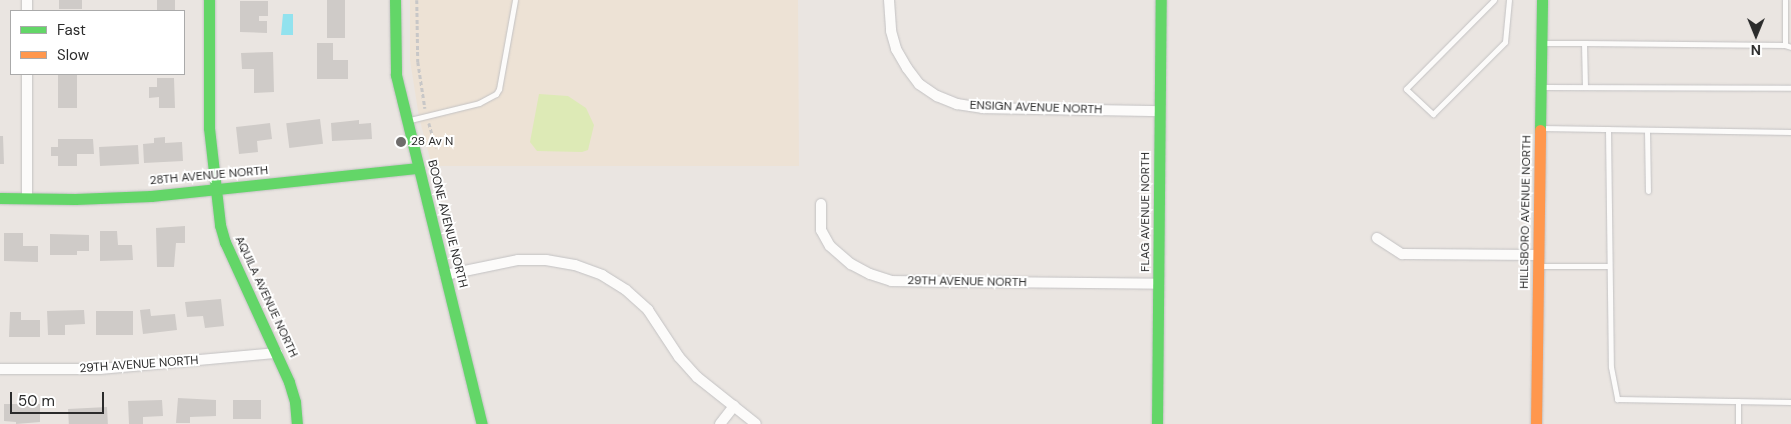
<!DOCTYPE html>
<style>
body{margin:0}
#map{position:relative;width:1791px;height:424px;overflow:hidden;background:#eae5e1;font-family:"DM Sans",sans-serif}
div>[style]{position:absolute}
.education>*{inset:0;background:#ede2d5}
.pitch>*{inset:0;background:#ddeab6}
.water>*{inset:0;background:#92e2ee}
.building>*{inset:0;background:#cfcbc8;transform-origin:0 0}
.path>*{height:2.5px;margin-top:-1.25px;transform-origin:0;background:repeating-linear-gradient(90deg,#c8c7c7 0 4px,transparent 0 6.5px)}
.roads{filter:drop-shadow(0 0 1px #c3c2c3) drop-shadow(0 0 1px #c3c2c3)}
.lane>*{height:5px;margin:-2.5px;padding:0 2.5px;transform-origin:2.5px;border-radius:2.5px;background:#fcfbfa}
.street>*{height:10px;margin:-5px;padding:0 5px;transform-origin:5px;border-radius:5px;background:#fcfbfa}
.fast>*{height:11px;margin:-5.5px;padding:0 5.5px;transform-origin:5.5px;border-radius:5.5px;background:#63d668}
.slow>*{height:11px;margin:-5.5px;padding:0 5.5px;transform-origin:5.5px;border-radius:5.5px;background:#ff974d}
.dots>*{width:14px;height:14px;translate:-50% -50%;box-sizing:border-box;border:2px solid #fff;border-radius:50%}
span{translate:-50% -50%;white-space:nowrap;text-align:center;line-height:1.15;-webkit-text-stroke:4px #fff;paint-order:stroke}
.street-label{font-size:12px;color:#2b2b2b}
.poi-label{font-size:12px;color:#2b2b2b}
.left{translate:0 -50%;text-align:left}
.legend{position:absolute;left:10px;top:10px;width:175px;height:65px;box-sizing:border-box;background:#fff;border:1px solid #aaa;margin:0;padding:6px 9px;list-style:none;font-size:15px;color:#2b2b2b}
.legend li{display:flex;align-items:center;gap:10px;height:25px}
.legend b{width:25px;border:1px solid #aaa}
.north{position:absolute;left:1731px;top:10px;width:50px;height:50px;-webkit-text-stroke:4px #fff;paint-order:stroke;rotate:180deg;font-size:14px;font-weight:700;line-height:20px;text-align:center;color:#2b2b2b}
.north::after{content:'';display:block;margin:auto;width:18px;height:22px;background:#2b2b2b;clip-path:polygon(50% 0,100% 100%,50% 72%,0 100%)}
.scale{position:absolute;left:10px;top:392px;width:94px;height:22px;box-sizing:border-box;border:2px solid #2b2b2b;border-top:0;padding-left:6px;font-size:15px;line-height:18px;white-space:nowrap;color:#2b2b2b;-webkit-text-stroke:4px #fff;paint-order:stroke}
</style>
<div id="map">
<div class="education">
<i style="clip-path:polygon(410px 0,798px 0,799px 166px,432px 166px,419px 117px,410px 60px)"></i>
</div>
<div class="pitch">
<i style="clip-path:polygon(539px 94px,568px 96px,586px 108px,594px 125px,588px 150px,582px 152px,537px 151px,530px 142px)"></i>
</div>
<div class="water">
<i style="clip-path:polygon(283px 14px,293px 14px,293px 35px,281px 35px)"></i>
</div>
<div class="building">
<i style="left:59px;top:0;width:23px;height:9px"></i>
<i style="left:157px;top:0;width:18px;height:11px"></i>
<i style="left:327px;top:0;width:18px;height:38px"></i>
<i style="clip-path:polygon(240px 1px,268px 1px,268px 16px,259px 16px,259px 21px,267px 21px,267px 33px,240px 32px)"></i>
<i style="clip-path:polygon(317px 43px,333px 43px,333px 60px,348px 60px,348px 79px,317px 79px)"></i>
<i style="clip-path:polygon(273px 52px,274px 92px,254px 93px,254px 69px,242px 69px,241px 53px)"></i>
<i style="left:58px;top:74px;width:19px;height:34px"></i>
<i style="clip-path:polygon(157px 78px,174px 78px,175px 108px,159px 108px,159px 97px,149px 98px,149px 87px,157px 87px)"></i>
<i style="left:320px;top:119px;width:25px;height:34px;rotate:83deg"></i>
<i style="clip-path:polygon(359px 120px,359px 124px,371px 123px,372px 139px,332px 141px,331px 123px)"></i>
<i style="clip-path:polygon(270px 123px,272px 139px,257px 141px,258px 152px,239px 154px,236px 127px)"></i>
<i style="clip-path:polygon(0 136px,3px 136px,4px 164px,0 164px)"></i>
<i style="clip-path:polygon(165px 137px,165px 143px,182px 142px,183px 161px,144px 163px,143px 144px,154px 143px,154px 138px)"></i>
<i style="clip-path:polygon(58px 139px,93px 139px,94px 154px,77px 154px,77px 166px,58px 166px,58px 156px,51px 156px,51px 147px,58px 147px)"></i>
<i style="left:138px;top:145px;width:19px;height:39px;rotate:87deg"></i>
<i style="clip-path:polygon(185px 226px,185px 243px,176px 243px,174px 267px,157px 267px,156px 228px)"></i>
<i style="clip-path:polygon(100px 231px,117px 231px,118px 245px,132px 245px,133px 260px,100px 261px)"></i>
<i style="clip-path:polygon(4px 233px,23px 233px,23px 246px,38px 246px,38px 262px,4px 261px)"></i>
<i style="clip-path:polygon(50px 234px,89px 235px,89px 251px,77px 251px,77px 255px,50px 255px)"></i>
<i style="clip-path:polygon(221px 299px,224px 326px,205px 328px,203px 316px,187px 317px,185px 302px)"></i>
<i style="clip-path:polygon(150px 309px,151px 316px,175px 314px,177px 330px,143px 334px,140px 310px)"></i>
<i style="clip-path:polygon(84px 310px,85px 324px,65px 325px,65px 335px,48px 335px,47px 311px)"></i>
<i style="left:96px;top:311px;width:37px;height:24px"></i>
<i style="clip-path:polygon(10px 312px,21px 312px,21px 320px,40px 320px,40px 337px,9px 337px)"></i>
<i style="clip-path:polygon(178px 398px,216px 400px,216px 416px,190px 417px,190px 423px,176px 423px)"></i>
<i style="clip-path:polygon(162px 400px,163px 416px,143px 417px,143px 424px,129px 424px,128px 401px)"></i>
<i style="left:233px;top:400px;width:28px;height:19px"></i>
<i style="clip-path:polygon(4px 404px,40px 404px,40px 422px,16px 424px,16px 422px,4px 421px)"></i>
<i style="left:107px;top:407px;width:17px;height:39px;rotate:87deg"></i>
</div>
<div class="path">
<i style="left:417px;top:0;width:62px;rotate:89.1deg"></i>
<i style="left:418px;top:62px;width:47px;rotate:81.3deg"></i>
<i style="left:429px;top:123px;width:26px;rotate:74deg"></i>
</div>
<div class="roads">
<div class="lane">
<i style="left:1494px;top:0;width:125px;rotate:134.7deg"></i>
<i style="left:1406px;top:89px;width:37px;rotate:43deg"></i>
<i style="left:1433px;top:114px;width:102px;rotate:-45deg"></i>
<i style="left:1505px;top:42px;width:42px;rotate:-84.6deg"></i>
<i style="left:1785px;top:0;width:45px;rotate:90deg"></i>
<i style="left:1785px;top:45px;width:6px;rotate:18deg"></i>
<i style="left:1542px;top:43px;width:42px"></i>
<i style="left:1584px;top:43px;width:44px;rotate:88.7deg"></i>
<i style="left:1584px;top:43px;width:201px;rotate:0.6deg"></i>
<i style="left:1542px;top:87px;width:249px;rotate:0.2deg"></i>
<i style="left:410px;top:120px;width:71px;rotate:-13.8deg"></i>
<i style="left:479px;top:103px;width:19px;rotate:-28deg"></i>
<i style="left:496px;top:94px;width:6px;rotate:-59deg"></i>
<i style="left:499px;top:89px;width:90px;rotate:-79.8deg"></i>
<i style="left:1541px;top:128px;width:250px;rotate:0.9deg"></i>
<i style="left:1608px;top:129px;width:238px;rotate:89.3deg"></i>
<i style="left:1611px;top:367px;width:33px;rotate:79deg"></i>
<i style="left:1617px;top:399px;width:174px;rotate:1deg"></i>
<i style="left:1647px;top:130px;width:61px;rotate:89.1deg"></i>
<i style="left:1541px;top:266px;width:67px"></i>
<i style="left:1738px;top:401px;width:23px;rotate:90deg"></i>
</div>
<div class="street">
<i style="left:27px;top:0;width:11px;rotate:90deg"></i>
<i style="left:889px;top:0;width:31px;rotate:86deg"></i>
<i style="left:891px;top:31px;width:19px;rotate:74deg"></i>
<i style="left:896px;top:49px;width:22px;rotate:60deg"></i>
<i style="left:907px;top:68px;width:20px;rotate:53deg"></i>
<i style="left:919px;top:84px;width:22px;rotate:34deg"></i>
<i style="left:937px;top:96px;width:22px;rotate:22deg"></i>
<i style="left:957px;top:104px;width:25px;rotate:9deg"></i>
<i style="left:982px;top:108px;width:178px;rotate:1deg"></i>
<i style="left:27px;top:74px;width:124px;rotate:90deg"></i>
<i style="left:821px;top:204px;width:26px;rotate:90deg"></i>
<i style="left:821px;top:230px;width:18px;rotate:61deg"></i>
<i style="left:830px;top:246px;width:28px;rotate:41deg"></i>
<i style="left:851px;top:264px;width:21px;rotate:28deg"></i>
<i style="left:870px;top:274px;width:22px;rotate:18deg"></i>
<i style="left:891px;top:281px;width:268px;rotate:0.6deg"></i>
<i style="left:1377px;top:238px;width:30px;rotate:33deg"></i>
<i style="left:1402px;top:254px;width:137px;rotate:0.4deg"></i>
<i style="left:445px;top:275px;width:75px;rotate:-11.6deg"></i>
<i style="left:518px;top:260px;width:28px"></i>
<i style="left:546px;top:260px;width:29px;rotate:10deg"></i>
<i style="left:575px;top:265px;width:29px;rotate:20deg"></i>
<i style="left:602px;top:275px;width:28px;rotate:32deg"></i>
<i style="left:626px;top:290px;width:30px;rotate:42deg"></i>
<i style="left:648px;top:310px;width:56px;rotate:56.6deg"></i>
<i style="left:679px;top:357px;width:27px;rotate:48deg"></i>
<i style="left:697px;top:377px;width:75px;rotate:38.5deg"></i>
<i style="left:0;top:369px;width:100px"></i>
<i style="left:100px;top:369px;width:178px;rotate:-5.2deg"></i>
<i style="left:720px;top:424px;width:23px;rotate:-52deg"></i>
</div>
<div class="fast">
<i style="left:209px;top:0;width:128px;rotate:90deg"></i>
<i style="left:209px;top:128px;width:98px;rotate:83.5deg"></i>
<i style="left:220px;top:225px;width:18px;rotate:74deg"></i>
<i style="left:225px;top:242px;width:154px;rotate:65.4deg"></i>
<i style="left:289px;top:382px;width:21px;rotate:73deg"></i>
<i style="left:295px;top:402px;width:22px;rotate:85deg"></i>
<i style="left:395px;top:0;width:75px;rotate:89.2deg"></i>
<i style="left:396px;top:75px;width:359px;rotate:76.2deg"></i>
<i style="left:1540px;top:130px;width:130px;rotate:-89.1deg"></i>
<i style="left:0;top:198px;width:75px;rotate:0.8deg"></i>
<i style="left:75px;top:199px;width:76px;rotate:-2.3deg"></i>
<i style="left:151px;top:196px;width:269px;rotate:-6deg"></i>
<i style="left:1157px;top:424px;width:424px;rotate:-89.5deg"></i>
</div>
<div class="slow">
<i style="left:1536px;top:424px;width:294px;rotate:-89.2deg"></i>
</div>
</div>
<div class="dots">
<i style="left:401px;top:142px;background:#6e6c6b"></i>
</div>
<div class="street-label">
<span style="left:1036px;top:108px;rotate:2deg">ENSIGN AVENUE NORTH</span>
<span style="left:209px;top:176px;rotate:-5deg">28TH AVENUE NORTH</span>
<span style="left:1146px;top:212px;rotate:-90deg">FLAG AVENUE NORTH</span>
<span style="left:1526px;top:212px;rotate:-89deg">HILLSBORO AVENUE NORTH</span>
<span style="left:447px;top:224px;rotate:76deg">BOONE AVENUE NORTH</span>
<span style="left:967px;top:282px;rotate:1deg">29TH AVENUE NORTH</span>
<span style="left:266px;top:297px;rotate:65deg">AQUILA AVENUE NORTH</span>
<span style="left:139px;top:365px;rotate:-4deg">29TH AVENUE NORTH</span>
</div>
<div class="poi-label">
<span class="left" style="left:411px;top:142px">28 Av N</span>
</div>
<ul class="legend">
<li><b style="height:6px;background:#63d668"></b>Fast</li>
<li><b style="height:6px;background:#ff974d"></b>Slow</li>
</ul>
<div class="north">N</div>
<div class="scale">50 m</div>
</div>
